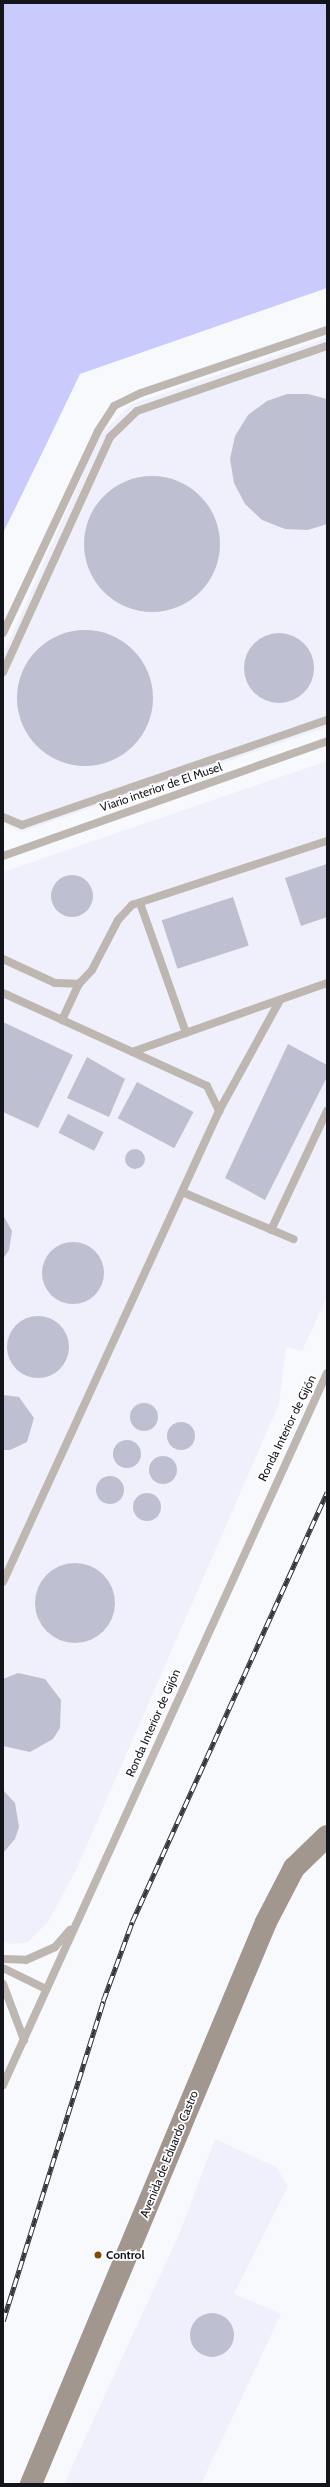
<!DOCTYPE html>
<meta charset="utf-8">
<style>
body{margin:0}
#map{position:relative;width:330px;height:2487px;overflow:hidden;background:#f8f9fc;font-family:Cabin,sans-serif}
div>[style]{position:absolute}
.built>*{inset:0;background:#eff0fb}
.water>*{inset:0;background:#c8cbfb}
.pier>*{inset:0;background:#f8f9fc}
.building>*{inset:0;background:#bec0d2;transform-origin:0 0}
.round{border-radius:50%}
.lane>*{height:8px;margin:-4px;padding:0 4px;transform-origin:4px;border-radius:4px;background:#beb7b1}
.secondary>*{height:22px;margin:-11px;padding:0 11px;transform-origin:11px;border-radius:11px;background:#a2978f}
.rail>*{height:4.5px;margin-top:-2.25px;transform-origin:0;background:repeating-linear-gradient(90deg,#fff 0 9px,#34353b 0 18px);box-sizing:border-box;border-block:1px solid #34353b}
.dots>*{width:11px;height:11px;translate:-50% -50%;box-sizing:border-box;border:2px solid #fff;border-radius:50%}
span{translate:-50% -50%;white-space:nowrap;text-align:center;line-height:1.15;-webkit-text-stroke:3.5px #fff;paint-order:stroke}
.street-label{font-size:12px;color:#14151b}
.poi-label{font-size:12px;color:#14151b;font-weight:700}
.left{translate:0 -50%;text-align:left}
.frame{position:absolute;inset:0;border:4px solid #14151b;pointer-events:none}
</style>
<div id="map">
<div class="built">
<i style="clip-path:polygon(327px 338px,327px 727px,21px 832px,3px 823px,3px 655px,101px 433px,132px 404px)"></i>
<i style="clip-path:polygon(327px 761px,327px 1297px,302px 1351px,286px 1347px,279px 1404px,75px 1872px,48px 1922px,28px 1942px,11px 1944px,3px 1941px,3px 872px)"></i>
<i style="clip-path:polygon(215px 2139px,276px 2167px,288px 2186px,234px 2294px,281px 2314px,201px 2484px,64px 2484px,180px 2232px)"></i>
</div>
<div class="water">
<i style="clip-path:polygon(3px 3px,327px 3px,327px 288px,81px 374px,3px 533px)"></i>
</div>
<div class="pier">
<i style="clip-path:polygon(327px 288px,82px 375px,3px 535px,80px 374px)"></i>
</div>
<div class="building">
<i style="clip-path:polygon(287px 394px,308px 394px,327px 399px,327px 524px,308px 530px,285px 529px,262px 520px,245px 504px,234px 483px,230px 459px,235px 436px,248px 415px,267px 401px)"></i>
<i class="round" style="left:84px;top:476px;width:136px;height:136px"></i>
<i class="round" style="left:17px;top:630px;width:136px;height:136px"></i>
<i class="round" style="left:244px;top:633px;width:70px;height:70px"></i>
<i style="clip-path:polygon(327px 864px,327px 917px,301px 926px,285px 878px)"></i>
<i class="round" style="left:51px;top:875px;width:42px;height:42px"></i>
<i style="left:233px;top:897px;width:51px;height:75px;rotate:72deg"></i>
<i style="clip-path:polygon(3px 1022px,73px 1055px,38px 1128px,3px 1112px)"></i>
<i style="clip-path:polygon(288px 1044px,327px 1065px,327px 1077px,265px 1200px,225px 1178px)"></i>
<i style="clip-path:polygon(87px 1057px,125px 1079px,109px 1117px,67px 1098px)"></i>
<i style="left:137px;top:1082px;width:64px;height:41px;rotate:28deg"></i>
<i style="left:68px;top:1114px;width:40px;height:21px;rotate:27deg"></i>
<i class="round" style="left:125px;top:1149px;width:20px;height:20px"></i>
<i style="clip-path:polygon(3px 1215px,12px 1231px,9px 1250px,3px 1259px)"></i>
<i class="round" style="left:42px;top:1242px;width:62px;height:62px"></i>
<i class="round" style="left:7px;top:1316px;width:62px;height:62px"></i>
<i style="clip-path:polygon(3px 1395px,19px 1397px,34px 1418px,27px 1442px,10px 1450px,3px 1450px)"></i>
<i class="round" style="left:130px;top:1403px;width:28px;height:28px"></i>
<i class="round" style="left:167px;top:1422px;width:28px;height:28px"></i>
<i class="round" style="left:113px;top:1440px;width:28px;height:28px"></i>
<i class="round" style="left:149px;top:1456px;width:28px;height:28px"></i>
<i class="round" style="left:96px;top:1476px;width:28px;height:28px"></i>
<i class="round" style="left:133px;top:1493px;width:28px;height:28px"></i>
<i class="round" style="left:35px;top:1563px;width:80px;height:80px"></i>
<i style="clip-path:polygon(18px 1673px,45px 1679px,61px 1700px,60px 1728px,53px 1739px,30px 1752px,3px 1746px,3px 1679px)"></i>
<i style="clip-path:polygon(3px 1790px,15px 1803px,19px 1827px,15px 1839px,3px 1853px)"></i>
<i class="round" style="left:190px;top:2313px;width:44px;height:44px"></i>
</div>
<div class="lane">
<i style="left:3px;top:633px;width:223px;rotate:-64.8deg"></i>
<i style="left:98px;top:431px;width:30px;rotate:-57deg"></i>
<i style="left:114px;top:406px;width:30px;rotate:-26deg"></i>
<i style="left:141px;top:393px;width:196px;rotate:-18.7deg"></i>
<i style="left:3px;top:672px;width:258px;rotate:-65.5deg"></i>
<i style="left:110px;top:437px;width:37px;rotate:-44deg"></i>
<i style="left:137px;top:411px;width:201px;rotate:-18.9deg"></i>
<i style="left:3px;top:817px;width:21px;rotate:23deg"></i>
<i style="left:22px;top:825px;width:323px;rotate:-19deg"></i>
<i style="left:3px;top:856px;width:344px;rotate:-19.5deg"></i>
<i style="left:140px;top:903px;width:138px;rotate:70.5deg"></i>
<i style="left:3px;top:959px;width:57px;rotate:24.8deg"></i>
<i style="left:55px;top:983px;width:24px;rotate:2deg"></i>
<i style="left:79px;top:984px;width:19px;rotate:-47deg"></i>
<i style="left:92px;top:970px;width:56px;rotate:-62.5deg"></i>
<i style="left:118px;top:920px;width:21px;rotate:-47deg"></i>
<i style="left:132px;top:905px;width:205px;rotate:-18.2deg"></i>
<i style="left:3px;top:993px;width:224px;rotate:24.5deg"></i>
<i style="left:207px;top:1086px;width:28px;rotate:64deg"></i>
<i style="left:219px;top:1111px;width:518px;rotate:114.64deg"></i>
<i style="left:62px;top:1020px;width:40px;rotate:-65deg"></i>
<i style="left:132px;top:1052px;width:207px;rotate:-19.5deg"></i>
<i style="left:219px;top:1111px;width:127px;rotate:-61.2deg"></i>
<i style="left:182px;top:1192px;width:121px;rotate:22.9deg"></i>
<i style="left:271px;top:1230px;width:132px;rotate:-64.8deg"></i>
<i style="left:3px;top:1959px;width:23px;rotate:2deg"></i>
<i style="left:26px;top:1960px;width:32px;rotate:-24deg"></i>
<i style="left:55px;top:1947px;width:23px;rotate:-49deg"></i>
<i style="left:3px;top:1968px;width:48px;rotate:26deg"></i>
<i style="left:3px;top:1984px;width:60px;rotate:69.4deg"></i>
<i style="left:3px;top:2085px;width:782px;rotate:-65.53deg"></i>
</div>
<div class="secondary">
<i style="left:31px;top:2484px;width:609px;rotate:-67.31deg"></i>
<i style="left:266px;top:1922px;width:61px;rotate:-62.6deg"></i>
<i style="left:294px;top:1868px;width:46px;rotate:-44.1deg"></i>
</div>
<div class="rail">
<i style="left:3px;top:2321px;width:335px;rotate:-72.6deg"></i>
<i style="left:103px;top:2001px;width:84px;rotate:-69.8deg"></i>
<i style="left:132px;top:1922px;width:472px;rotate:-65.6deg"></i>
</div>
<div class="dots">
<i style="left:98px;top:2255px;background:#864d02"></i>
</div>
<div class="street-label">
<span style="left:161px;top:787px;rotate:-19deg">Viario interior de El Musel</span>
<span style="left:287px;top:1428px;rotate:-64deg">Ronda Interior de Gijón</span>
<span style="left:153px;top:1723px;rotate:-66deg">Ronda Interior de Gijón</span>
<span style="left:169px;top:2154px;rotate:-68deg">Avenida de Eduardo Castro</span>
</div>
<div class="poi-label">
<span class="left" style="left:106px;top:2255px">Control</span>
</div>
<div class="frame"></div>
</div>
